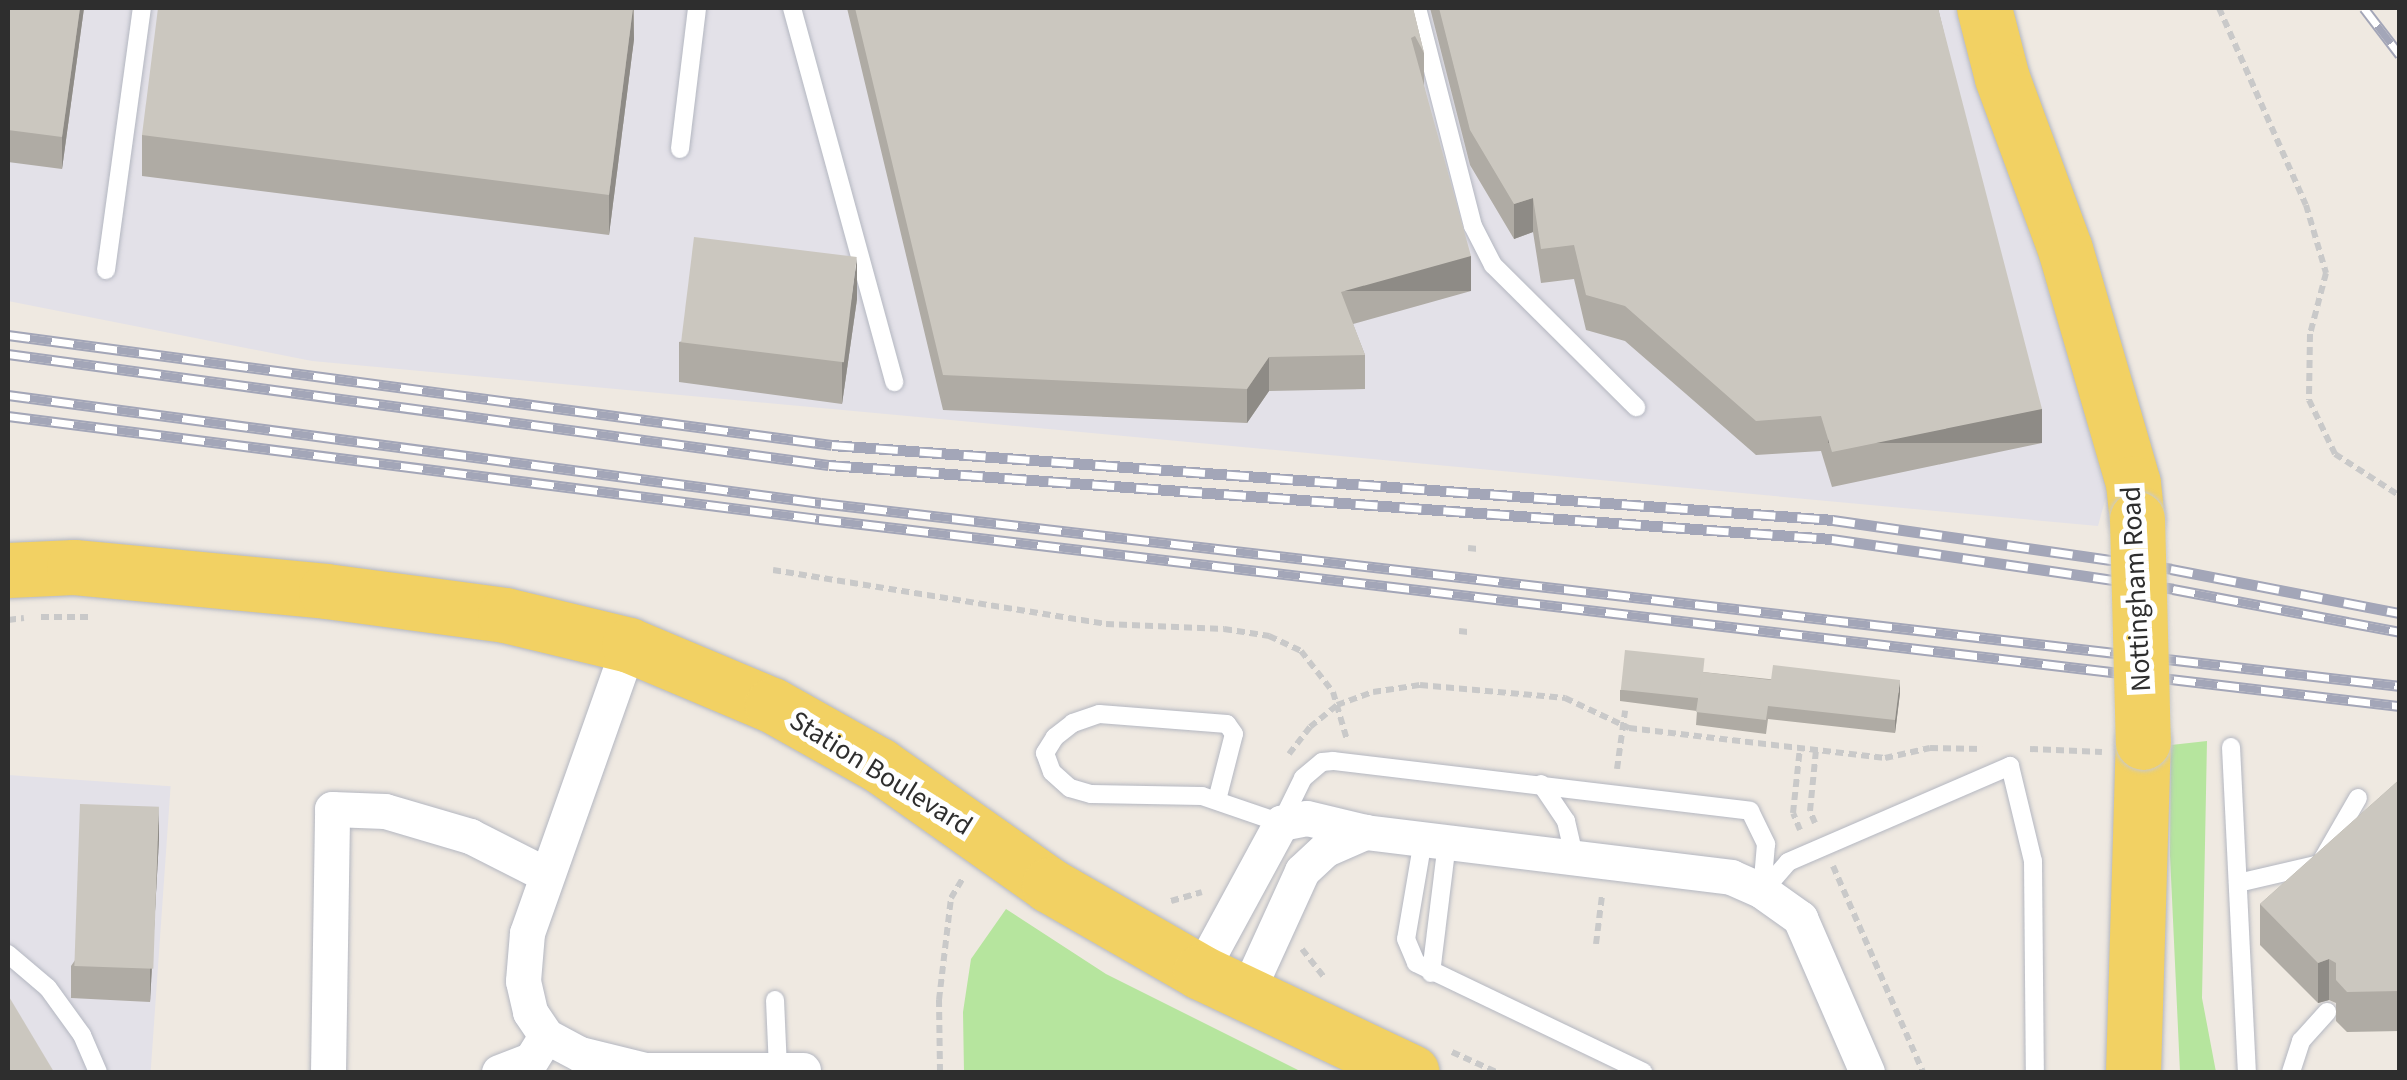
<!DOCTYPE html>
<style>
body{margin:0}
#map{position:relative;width:2407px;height:1080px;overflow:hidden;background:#efe9e1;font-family:"Source Sans 3",sans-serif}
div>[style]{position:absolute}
.industrial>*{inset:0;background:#e3e1e8;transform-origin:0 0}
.green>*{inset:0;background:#b6e59e}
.path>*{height:6px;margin-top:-3px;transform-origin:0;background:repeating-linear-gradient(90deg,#c9c9c9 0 8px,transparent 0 13px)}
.roads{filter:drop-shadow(0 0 2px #b4b7c1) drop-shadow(0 0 2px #b4b7c1)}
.lane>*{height:18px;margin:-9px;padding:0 9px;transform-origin:9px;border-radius:9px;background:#fff}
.street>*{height:35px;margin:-17.5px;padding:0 17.5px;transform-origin:17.5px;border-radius:17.5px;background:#fff}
.primary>*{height:55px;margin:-27.5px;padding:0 27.5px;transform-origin:27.5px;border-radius:27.5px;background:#f2d163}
.rail>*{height:11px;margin-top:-5.5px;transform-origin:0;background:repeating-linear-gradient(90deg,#fff 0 22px,#a3a6b8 0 44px);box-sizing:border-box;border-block:2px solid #a3a6b8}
.bridges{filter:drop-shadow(0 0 2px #c9c9c9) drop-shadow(0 0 2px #c9c9c9)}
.primary-bridge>*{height:55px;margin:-27.5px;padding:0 27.5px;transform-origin:27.5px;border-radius:27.5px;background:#f2d163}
.wall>*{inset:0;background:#afaba4}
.shaded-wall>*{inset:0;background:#8e8b86;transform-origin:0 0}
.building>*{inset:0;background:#cbc7bf;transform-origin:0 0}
span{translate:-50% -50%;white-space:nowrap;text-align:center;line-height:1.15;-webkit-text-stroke:10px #fff;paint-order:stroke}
.street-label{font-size:28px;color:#2e2e2e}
.frame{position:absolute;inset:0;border:10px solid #2e2e2e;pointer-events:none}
</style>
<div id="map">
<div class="industrial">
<i style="clip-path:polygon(8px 8px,1954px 8px,2072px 365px,2106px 497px,2098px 526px,312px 361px,8px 301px)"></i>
<i style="left:8px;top:775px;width:163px;height:297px;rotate:4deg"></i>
</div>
<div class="green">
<i style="clip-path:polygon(2207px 741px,2202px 998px,2216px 1072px,2180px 1072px,2170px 855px,2171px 745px)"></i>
<i style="clip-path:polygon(1006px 909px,1106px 974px,1302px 1072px,964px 1072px,963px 1012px,971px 959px)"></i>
</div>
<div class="path">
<i style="left:2219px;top:8px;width:215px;rotate:66.2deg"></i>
<i style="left:2306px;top:205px;width:71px;rotate:73.6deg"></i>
<i style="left:2326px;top:273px;width:63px;rotate:104.7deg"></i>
<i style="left:2310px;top:334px;width:66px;rotate:90.9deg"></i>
<i style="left:2309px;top:400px;width:60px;rotate:64.3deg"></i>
<i style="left:2335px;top:454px;width:77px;rotate:32.9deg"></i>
<i style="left:1468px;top:548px;width:10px;rotate:6deg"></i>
<i style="left:773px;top:570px;width:337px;rotate:9.2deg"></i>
<i style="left:1106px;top:624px;width:118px;rotate:2.4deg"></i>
<i style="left:1224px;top:629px;width:46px;rotate:8.8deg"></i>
<i style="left:1269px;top:636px;width:35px;rotate:25deg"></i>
<i style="left:1301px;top:651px;width:52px;rotate:52deg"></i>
<i style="left:1333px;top:692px;width:50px;rotate:73.7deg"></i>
<i style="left:41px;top:617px;width:48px"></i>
<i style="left:8px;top:620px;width:16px;rotate:-7deg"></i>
<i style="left:1459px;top:631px;width:9px;rotate:6deg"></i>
<i style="left:2030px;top:749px;width:72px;rotate:2.4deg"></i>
<i style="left:1289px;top:754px;width:34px;rotate:-52deg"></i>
<i style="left:1310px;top:727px;width:35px;rotate:-39deg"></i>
<i style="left:1337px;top:705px;width:38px;rotate:-20deg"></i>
<i style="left:1373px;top:692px;width:48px;rotate:-8.5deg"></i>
<i style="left:1420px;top:685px;width:146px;rotate:5.1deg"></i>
<i style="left:1565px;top:698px;width:71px;rotate:25.1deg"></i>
<i style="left:1629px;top:728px;width:258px;rotate:6.7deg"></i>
<i style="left:1885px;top:758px;width:46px;rotate:-12.5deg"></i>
<i style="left:1930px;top:748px;width:52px;rotate:1.1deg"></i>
<i style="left:1617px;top:769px;width:59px;rotate:-82.1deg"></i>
<i style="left:1815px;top:823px;width:13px;rotate:-113deg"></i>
<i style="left:1810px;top:811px;width:61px;rotate:-84.4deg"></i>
<i style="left:1800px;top:830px;width:18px;rotate:-112deg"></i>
<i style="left:1793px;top:813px;width:65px;rotate:-83.9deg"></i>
<i style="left:1833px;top:866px;width:225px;rotate:66.4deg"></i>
<i style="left:1171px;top:901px;width:32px;rotate:-16deg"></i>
<i style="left:1596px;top:944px;width:48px;rotate:-82.9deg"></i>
<i style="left:1302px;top:949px;width:37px;rotate:52deg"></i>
<i style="left:1452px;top:1052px;width:48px;rotate:24.4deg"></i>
<i style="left:940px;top:1072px;width:72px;rotate:-90.8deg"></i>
<i style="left:939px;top:1000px;width:103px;rotate:-83.3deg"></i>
<i style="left:951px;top:898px;width:23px;rotate:-59deg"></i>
</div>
<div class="roads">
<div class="lane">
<i style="left:792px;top:8px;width:388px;rotate:74.7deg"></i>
<i style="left:1417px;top:8px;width:225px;rotate:75.6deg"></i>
<i style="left:1473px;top:226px;width:44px;rotate:62.9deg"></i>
<i style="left:1493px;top:265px;width:202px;rotate:44.8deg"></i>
<i style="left:680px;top:149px;width:142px;rotate:-83.1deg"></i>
<i style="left:106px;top:270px;width:264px;rotate:-82.2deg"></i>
<i style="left:2231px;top:747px;width:325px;rotate:87.2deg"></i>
<i style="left:1541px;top:784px;width:45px;rotate:56deg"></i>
<i style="left:1566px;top:821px;width:36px;rotate:77deg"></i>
<i style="left:1217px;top:800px;width:68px;rotate:-75.6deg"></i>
<i style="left:1234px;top:734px;width:12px;rotate:-125deg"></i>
<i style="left:1227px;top:724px;width:128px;rotate:-175.5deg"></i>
<i style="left:1099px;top:714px;width:28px;rotate:161deg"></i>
<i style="left:1073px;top:723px;width:23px;rotate:142deg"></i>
<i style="left:1055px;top:737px;width:19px;rotate:122deg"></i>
<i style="left:1045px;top:753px;width:20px;rotate:70deg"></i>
<i style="left:1052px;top:772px;width:24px;rotate:42deg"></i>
<i style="left:1070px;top:788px;width:22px;rotate:16deg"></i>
<i style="left:1091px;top:794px;width:111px;rotate:1deg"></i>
<i style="left:1202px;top:796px;width:83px;rotate:18.9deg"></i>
<i style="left:1281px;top:823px;width:50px;rotate:-63.9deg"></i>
<i style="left:1303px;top:778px;width:25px;rotate:-40deg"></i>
<i style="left:1322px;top:762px;width:11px;rotate:-5deg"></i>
<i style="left:1333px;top:761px;width:420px;rotate:6.8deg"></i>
<i style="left:1750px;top:811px;width:37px;rotate:64deg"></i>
<i style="left:1766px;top:844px;width:47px;rotate:94.9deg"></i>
<i style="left:1423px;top:840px;width:100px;rotate:99.7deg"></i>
<i style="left:1406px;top:939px;width:26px;rotate:67deg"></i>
<i style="left:1416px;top:963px;width:252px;rotate:25.6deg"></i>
<i style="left:2238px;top:883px;width:84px;rotate:-13deg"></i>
<i style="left:2320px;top:864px;width:76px;rotate:-60.1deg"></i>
<i style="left:1763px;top:891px;width:38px;rotate:-49deg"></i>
<i style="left:1788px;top:862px;width:242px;rotate:-23.4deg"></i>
<i style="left:2010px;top:766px;width:98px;rotate:76.4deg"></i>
<i style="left:2033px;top:861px;width:211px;rotate:89.5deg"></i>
<i style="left:8px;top:954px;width:52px;rotate:40.4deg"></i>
<i style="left:48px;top:988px;width:58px;rotate:54.1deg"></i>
<i style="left:82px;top:1035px;width:40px;rotate:66.6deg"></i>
<i style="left:1431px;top:973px;width:132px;rotate:-83deg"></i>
<i style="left:775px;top:1000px;width:70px;rotate:87.5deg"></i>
<i style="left:2291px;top:1072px;width:33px;rotate:-72deg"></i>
<i style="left:2301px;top:1041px;width:39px;rotate:-48deg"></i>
</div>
<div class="street">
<i style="left:629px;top:645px;width:306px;rotate:109.5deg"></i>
<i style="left:527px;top:933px;width:48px;rotate:94.8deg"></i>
<i style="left:523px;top:981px;width:32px;rotate:77deg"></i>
<i style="left:530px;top:1012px;width:29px;rotate:56deg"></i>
<i style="left:546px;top:1036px;width:38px;rotate:28deg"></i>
<i style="left:580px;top:1054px;width:67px;rotate:13.8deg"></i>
<i style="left:645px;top:1070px;width:158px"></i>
<i style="left:1200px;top:972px;width:170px;rotate:-61.5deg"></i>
<i style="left:1281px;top:823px;width:26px;rotate:-11deg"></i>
<i style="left:1307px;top:818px;width:60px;rotate:13.6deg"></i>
<i style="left:1365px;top:832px;width:369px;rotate:7deg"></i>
<i style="left:1731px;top:877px;width:34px;rotate:24deg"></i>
<i style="left:1762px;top:891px;width:47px;rotate:35.4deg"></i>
<i style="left:1800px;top:918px;width:168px;rotate:66.5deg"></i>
<i style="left:1246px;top:994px;width:135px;rotate:-65.5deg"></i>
<i style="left:1302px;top:871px;width:33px;rotate:-43deg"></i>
<i style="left:1326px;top:849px;width:43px;rotate:-23.6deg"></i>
<i style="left:328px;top:1072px;width:263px;rotate:-89.1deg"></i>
<i style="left:332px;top:809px;width:53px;rotate:2.2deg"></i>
<i style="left:385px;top:811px;width:89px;rotate:16.4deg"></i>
<i style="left:470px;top:836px;width:84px;rotate:26.9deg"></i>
<i style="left:499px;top:1072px;width:34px;rotate:-21deg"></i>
<i style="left:531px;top:1060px;width:28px;rotate:-58deg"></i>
</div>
<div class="primary">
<i style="left:1984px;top:8px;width:72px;rotate:75.6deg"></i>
<i style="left:2002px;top:78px;width:182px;rotate:69.8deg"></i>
<i style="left:2065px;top:249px;width:244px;rotate:73.8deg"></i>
<i style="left:2133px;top:483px;width:36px;rotate:84deg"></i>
<i style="left:8px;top:570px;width:66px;rotate:-2.6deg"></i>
<i style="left:74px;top:567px;width:253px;rotate:5.4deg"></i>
<i style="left:326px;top:591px;width:181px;rotate:7.6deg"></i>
<i style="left:505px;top:615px;width:128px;rotate:13.6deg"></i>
<i style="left:629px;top:645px;width:155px;rotate:22.8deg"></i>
<i style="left:772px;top:705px;width:123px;rotate:29.3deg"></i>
<i style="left:879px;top:765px;width:208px;rotate:35.2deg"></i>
<i style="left:1049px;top:885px;width:174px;rotate:29.9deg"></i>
<i style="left:1200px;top:972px;width:234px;rotate:25.3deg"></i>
<i style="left:2133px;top:1072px;width:330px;rotate:-88.3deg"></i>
</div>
</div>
<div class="rail">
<i style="left:2364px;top:8px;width:59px;rotate:52.5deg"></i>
<i style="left:8px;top:335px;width:831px;rotate:7.6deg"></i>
<i style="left:832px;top:445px;width:1004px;rotate:4.28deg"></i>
<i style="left:1833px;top:520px;width:342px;rotate:8.2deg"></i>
<i style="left:2171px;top:569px;width:233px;rotate:10.9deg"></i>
<i style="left:8px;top:354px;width:828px;rotate:7.7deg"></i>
<i style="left:829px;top:465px;width:1006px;rotate:4.22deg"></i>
<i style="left:1832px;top:539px;width:345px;rotate:8.3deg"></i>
<i style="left:2173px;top:589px;width:231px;rotate:10.7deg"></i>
<i style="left:8px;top:395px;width:820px;rotate:7.57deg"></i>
<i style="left:821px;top:503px;width:1590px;rotate:6.61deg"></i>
<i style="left:8px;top:416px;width:818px;rotate:7.24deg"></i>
<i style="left:819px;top:519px;width:1592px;rotate:6.75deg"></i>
</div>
<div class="bridges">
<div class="primary-bridge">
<i style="left:2137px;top:519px;width:223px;rotate:88.5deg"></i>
</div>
</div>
<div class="wall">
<i style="clip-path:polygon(8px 8px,84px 8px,62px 169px,8px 162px)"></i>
<i style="clip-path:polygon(634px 8px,634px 39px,609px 235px,142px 176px,142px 135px)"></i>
<i style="clip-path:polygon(847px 8px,1413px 8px,1424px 53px,1424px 87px,1471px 291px,1353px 324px,1365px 355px,1365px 389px,1269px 391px,1247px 423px,943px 410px)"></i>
<i style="clip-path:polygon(1430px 8px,1938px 8px,2042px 443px,1832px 487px,1821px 451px,1756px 455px,1625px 341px,1586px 330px,1574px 279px,1541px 283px,1533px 232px,1514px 239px,1470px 165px)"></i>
<i style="clip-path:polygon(857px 299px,842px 404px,679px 382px,679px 342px)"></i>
<i style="clip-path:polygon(1703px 672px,1900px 693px,1895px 733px,1768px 719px,1766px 734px,1696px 725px,1697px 711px,1620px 701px,1620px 690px)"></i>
<i style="clip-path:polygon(2400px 779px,2400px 1031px,2347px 1032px,2336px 1021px,2336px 1003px,2329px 1000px,2318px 1003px,2260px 945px,2260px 904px)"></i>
<i style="clip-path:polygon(159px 839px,150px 1002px,71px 998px,71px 966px)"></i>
</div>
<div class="shaded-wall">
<i style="clip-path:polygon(80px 8px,84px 8px,62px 169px,62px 137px)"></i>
<i style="clip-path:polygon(633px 8px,634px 39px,609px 235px,609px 195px)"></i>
<i style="clip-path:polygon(1533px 198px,1533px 232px,1514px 239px,1514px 204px)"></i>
<i style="left:1471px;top:256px;width:35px;height:135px;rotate:90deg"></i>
<i style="clip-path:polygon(857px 258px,857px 299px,842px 404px,842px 364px)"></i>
<i style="clip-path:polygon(1269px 357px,1269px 391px,1247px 423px,1247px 389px)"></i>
<i style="left:2042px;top:409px;width:34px;height:214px;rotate:90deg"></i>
<i style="clip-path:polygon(1900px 680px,1900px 693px,1895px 733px,1895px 720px)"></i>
<i style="clip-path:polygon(159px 807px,159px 839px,150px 1002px,150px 970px)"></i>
<i style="clip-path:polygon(2329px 959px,2329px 1000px,2318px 1003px,2318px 963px)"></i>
</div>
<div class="building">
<i style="clip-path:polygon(8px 8px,80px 8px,62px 137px,8px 130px)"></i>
<i style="clip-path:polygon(158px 8px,633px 8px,609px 195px,142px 135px)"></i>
<i style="clip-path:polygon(855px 8px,1413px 8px,1424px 53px,1415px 36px,1411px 38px,1471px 256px,1341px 292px,1365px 355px,1269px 357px,1247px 389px,943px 375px)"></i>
<i style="clip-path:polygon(1439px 8px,1938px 8px,2042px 409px,1832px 452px,1821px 416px,1756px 421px,1625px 306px,1586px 295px,1574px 245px,1541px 249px,1533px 198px,1514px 204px,1470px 130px)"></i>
<i style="left:694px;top:237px;width:164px;height:106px;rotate:7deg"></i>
<i style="left:1625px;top:650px;width:80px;height:40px;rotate:6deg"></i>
<i style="clip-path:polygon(1773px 665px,1900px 680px,1895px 720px,1768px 706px,1766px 720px,1696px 712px,1702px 672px,1771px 680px)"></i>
<i style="clip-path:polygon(2400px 779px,2400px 991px,2347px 992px,2336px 980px,2336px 963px,2329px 959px,2318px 963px,2260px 904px)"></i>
<i style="left:80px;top:804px;width:79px;height:162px;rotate:2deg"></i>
<i style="clip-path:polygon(8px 995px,54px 1072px,8px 1072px)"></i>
</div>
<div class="street-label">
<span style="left:2136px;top:589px;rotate:-93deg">Nottingham Road</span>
<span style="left:881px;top:773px;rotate:32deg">Station Boulevard</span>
</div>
<div class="frame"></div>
</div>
